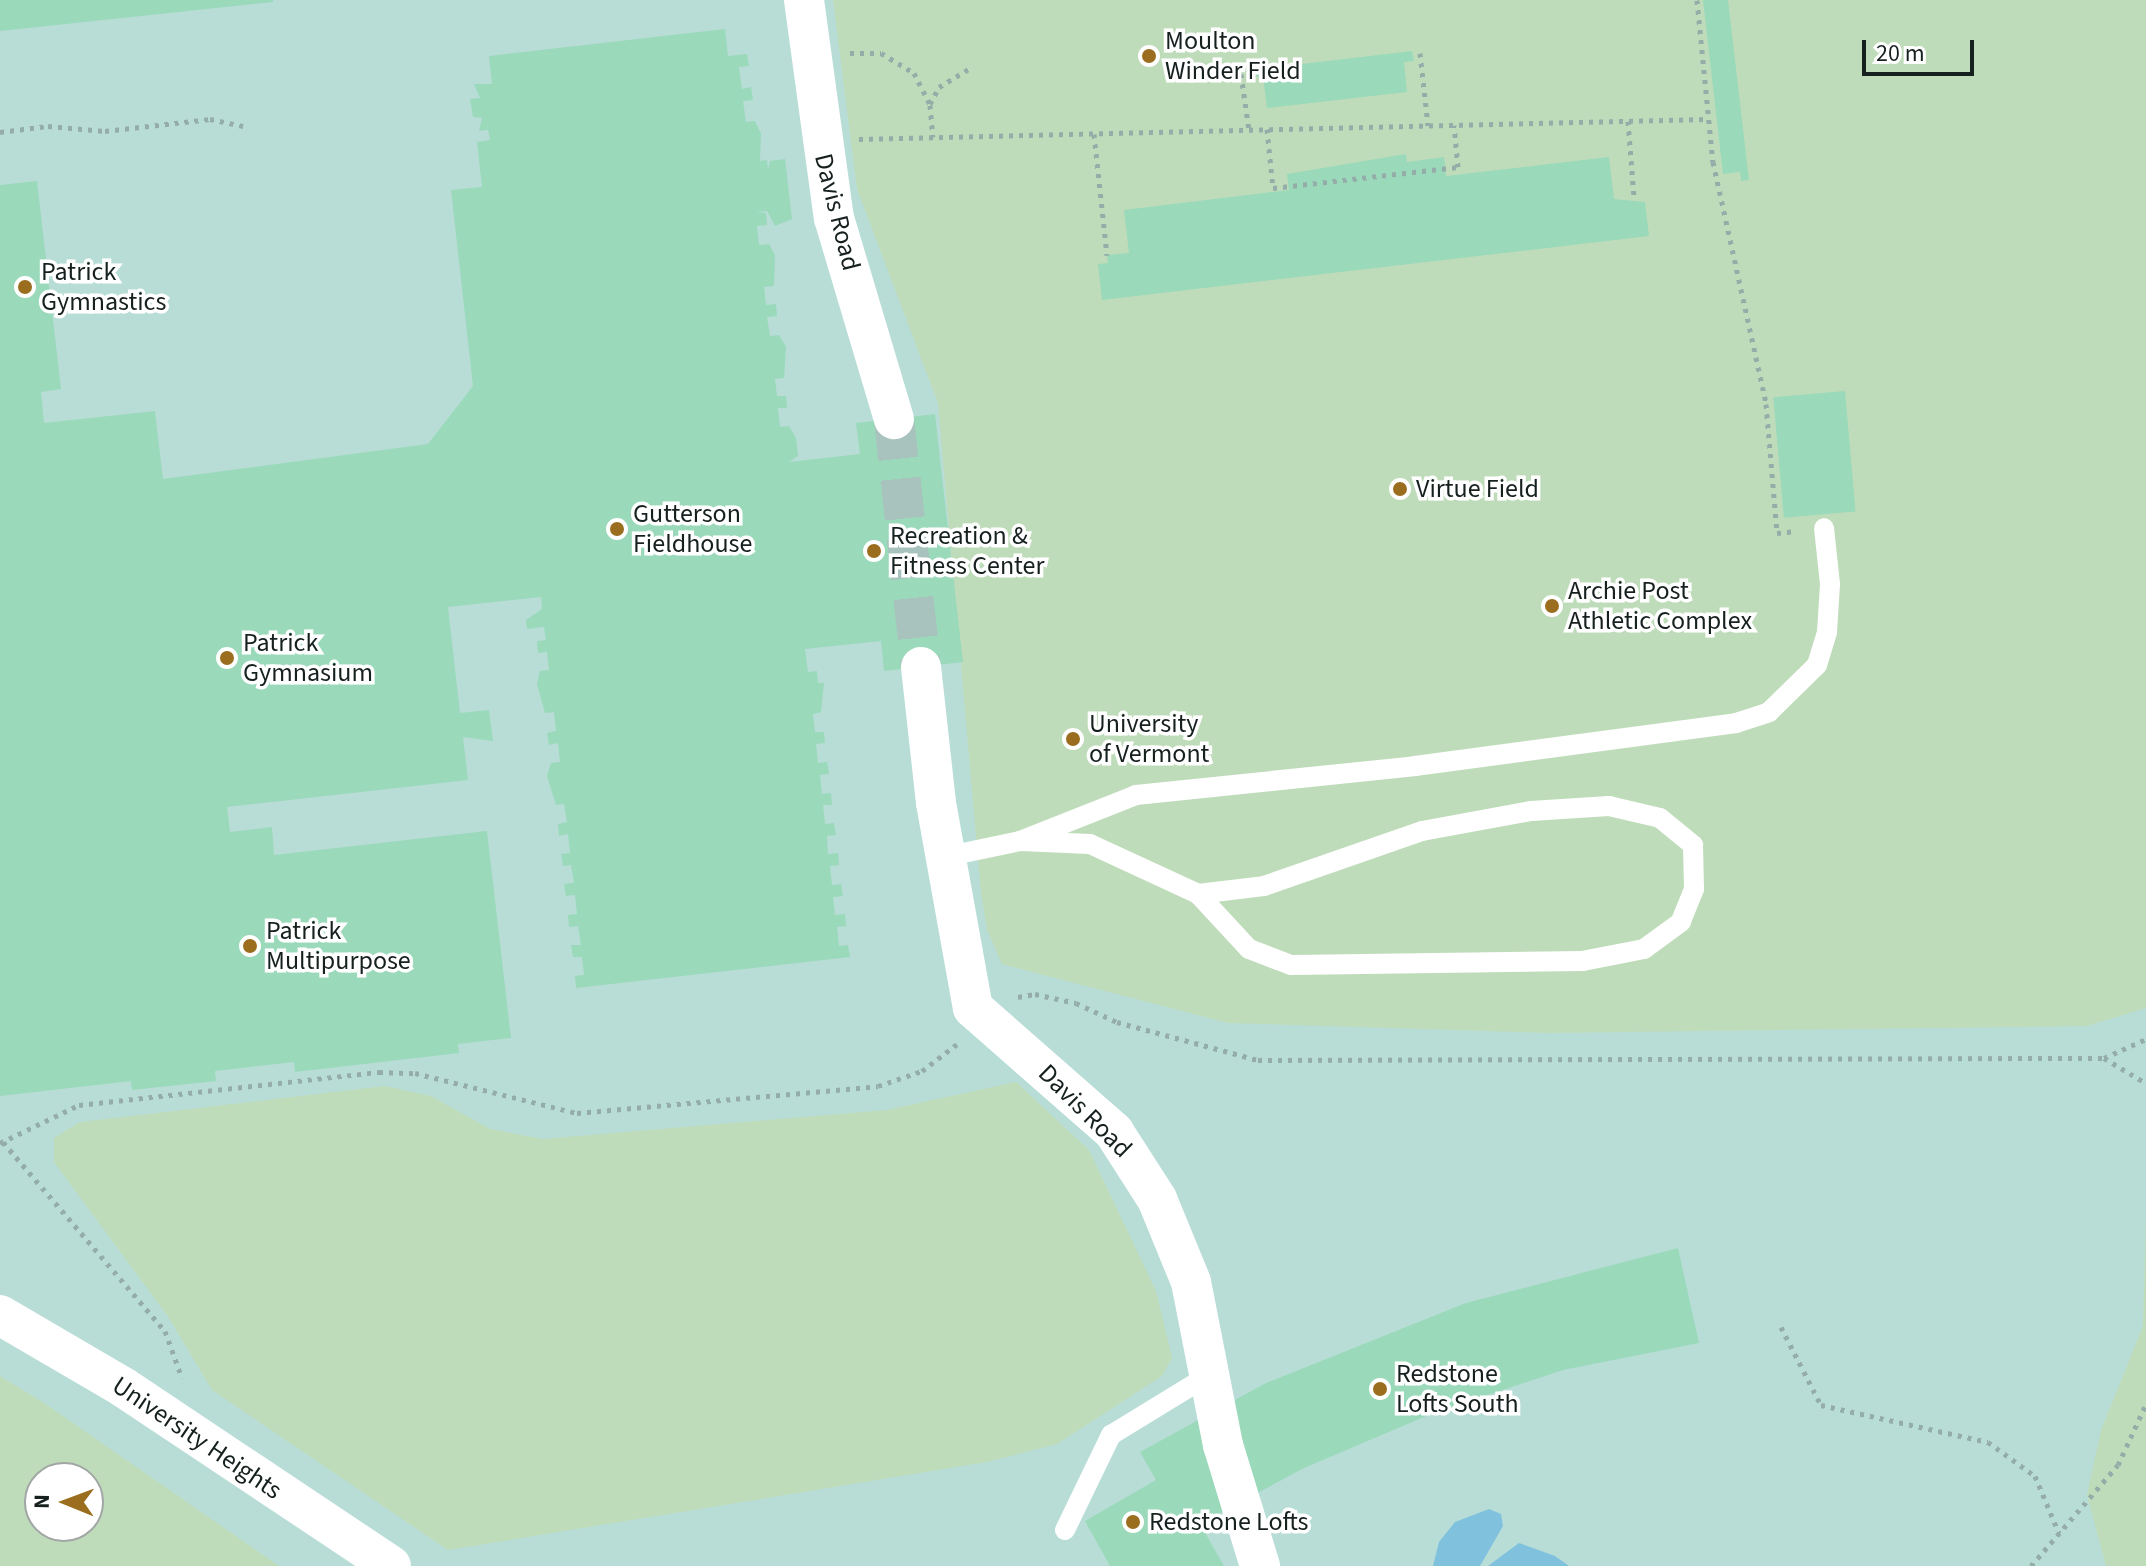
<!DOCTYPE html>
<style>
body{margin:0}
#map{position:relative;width:2146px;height:1566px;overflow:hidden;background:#cdeae5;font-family:"Source Sans 3",sans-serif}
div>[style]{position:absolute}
.built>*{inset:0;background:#b8ddd7}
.green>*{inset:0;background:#bfdcba}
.water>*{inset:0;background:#80c1de}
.building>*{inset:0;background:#9ad9ba;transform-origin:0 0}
.street-tunnel>*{height:40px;margin-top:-20px;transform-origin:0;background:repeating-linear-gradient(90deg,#a8c2bd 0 40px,transparent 0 60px)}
.path>*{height:5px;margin-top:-2.5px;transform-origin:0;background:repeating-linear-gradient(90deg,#95ada9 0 4px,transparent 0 10px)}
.lane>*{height:20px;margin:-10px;padding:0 10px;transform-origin:10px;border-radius:10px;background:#fff}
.street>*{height:40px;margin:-20px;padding:0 20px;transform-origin:20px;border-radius:20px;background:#fff}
.dots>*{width:22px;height:22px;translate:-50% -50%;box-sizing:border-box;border:4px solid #fff;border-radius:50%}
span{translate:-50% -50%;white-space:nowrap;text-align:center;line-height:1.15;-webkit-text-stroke:7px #fff;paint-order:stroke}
.poi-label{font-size:26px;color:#16201f}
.left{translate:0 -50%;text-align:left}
.street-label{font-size:26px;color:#16201f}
.north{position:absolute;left:24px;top:1462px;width:80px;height:80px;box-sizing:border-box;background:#fff;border:2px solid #a2a6a5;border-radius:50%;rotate:271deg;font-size:22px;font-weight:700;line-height:32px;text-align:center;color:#16201f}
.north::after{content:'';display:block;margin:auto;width:28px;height:36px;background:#9b6d1e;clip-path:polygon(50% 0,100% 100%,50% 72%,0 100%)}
.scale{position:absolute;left:1862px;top:40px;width:112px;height:36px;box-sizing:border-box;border:4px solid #16201f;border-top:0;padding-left:10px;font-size:24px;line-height:28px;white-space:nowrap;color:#16201f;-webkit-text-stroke:6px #fff;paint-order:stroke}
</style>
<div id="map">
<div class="built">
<i style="clip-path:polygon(evenodd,0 0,2146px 0,2146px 1566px,0 1566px,0 0,40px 1478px,88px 1478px,88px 1526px,40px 1526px,40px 1478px)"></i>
</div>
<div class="green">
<i style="clip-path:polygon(833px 0,2146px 0,2146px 1008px,2087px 1026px,1550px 1033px,1228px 1023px,1002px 964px,987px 930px,981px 893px,938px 403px,857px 189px)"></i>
<i style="clip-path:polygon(1016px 1082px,1089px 1150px,1156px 1291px,1172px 1358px,1162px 1376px,1057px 1444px,987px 1462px,448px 1550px,212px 1390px,169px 1318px,54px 1162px,54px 1138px,80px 1122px,385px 1086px,431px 1096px,490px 1129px,543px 1139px,887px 1110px)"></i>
<i style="clip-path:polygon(2146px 1217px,2146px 1566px,2106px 1566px,2087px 1495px,2101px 1430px,2143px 1326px)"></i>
<i style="clip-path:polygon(evenodd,0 1376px,47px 1405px,279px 1566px,0 1566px,0 1376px,40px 1478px,88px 1478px,88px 1526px,40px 1526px,40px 1478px)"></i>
</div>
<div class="water">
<i style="clip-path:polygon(1489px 1509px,1501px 1514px,1503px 1526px,1480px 1566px,1433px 1566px,1439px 1542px,1455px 1522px)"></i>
<i style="clip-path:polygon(1519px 1543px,1555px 1556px,1569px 1566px,1488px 1566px)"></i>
</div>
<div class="building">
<i style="clip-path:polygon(0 0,273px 0,273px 2px,0 31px)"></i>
<i style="clip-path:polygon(1703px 0,1728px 0,1749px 180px,1741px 181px,1740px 172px,1723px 174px)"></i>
<i style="clip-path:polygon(725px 29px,728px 56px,747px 54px,749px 66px,739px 67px,742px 89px,751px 87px,753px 100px,743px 101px,746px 122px,755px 121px,761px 134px,760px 161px,767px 160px,768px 170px,770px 161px,785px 159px,792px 219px,775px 226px,767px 211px,756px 212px,766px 213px,767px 225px,757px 226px,759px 245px,769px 244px,775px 255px,774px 286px,764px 287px,766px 305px,776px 304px,777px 316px,767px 317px,770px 336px,779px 335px,786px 347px,784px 378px,775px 379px,777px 396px,786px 396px,787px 408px,778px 408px,780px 427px,789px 426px,796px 438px,798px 456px,789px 462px,860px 454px,856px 423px,935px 414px,963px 662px,884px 671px,881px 641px,805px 649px,808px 672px,817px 671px,818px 683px,824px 683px,821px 712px,813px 714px,815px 732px,824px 732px,825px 743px,816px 744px,818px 763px,827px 762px,829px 774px,820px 775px,822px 794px,831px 793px,832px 805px,823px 805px,825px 824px,834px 823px,836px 835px,827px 836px,828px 854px,838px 853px,839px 865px,830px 866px,832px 885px,841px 884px,843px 896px,833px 897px,835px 915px,845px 914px,846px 926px,837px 927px,839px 946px,848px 945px,850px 957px,576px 988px,575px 976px,584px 975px,582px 957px,573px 957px,571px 945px,581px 945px,578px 926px,569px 927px,568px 915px,577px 914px,575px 895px,566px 896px,564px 884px,574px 883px,571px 865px,563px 866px,561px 854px,570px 853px,568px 834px,559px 836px,558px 824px,567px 822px,564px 804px,556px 805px,547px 776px,551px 763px,560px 762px,558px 743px,549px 745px,547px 733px,556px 731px,554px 712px,545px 713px,537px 684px,540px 671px,549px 670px,547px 652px,538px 653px,537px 641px,546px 640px,544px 627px,527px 629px,526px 620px,542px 609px,541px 597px,448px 607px,460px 713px,489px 710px,493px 741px,463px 737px,468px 780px,227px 807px,230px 832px,272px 827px,274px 855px,487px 831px,511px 1038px,458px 1044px,459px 1053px,295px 1072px,294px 1062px,215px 1071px,216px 1081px,132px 1090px,131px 1081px,0 1096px,0 185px,37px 181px,61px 389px,41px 392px,44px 423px,155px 411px,163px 479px,428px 444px,473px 386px,451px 190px,482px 187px,477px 142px,490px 140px,488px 130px,479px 131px,482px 118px,473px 117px,470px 99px,480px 98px,474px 84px,492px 84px,489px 56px)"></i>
<i style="clip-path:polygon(1412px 51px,1414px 61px,1404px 62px,1407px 92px,1267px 108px,1263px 76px,1250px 77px,1250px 70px)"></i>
<i style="clip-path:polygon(1406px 154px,1407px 162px,1444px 157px,1446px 176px,1609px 157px,1614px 199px,1645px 202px,1649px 236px,1102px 300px,1098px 264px,1108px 263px,1107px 255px,1129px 253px,1124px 210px,1289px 190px,1287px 174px)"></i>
<i style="left:1845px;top:391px;width:121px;height:72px;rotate:85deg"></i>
<i style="clip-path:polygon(1678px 1248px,1699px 1343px,1563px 1370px,1431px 1414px,1304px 1468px,1200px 1524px,1224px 1566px,1110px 1566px,1085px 1521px,1156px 1480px,1140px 1452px,1266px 1383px,1466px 1303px)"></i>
</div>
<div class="street-tunnel">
<i style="left:894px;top:419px;width:249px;rotate:83.8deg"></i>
</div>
<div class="path">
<i style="left:1697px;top:0;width:163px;rotate:84.4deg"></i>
<i style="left:1713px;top:162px;width:248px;rotate:77.6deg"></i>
<i style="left:1766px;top:404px;width:129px;rotate:85.1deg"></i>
<i style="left:1777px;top:533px;width:19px;rotate:-6deg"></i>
<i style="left:850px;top:53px;width:31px"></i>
<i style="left:881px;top:53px;width:39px;rotate:31deg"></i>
<i style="left:914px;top:73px;width:36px;rotate:63deg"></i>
<i style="left:930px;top:105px;width:32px;rotate:85deg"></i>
<i style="left:1420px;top:53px;width:73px;rotate:83.7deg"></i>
<i style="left:1241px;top:74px;width:57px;rotate:81.9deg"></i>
<i style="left:930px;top:104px;width:19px;rotate:-62deg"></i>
<i style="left:939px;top:87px;width:35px;rotate:-31deg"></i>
<i style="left:1628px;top:121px;width:76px;rotate:85.5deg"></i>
<i style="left:1267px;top:129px;width:59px;rotate:84.2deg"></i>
<i style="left:1273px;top:188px;width:186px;rotate:-6.5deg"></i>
<i style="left:1458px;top:167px;width:42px;rotate:-95.4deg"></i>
<i style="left:0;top:132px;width:48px;rotate:-7.1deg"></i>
<i style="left:48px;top:126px;width:57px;rotate:5deg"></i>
<i style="left:105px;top:131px;width:106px;rotate:-6.5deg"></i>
<i style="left:210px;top:119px;width:38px;rotate:12deg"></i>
<i style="left:1094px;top:134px;width:122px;rotate:83.9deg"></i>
<i style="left:859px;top:139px;width:849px;rotate:-1.35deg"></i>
<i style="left:1018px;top:997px;width:17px;rotate:-10deg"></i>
<i style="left:1035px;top:994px;width:42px;rotate:12.4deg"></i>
<i style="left:1076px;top:1003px;width:45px;rotate:24.9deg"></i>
<i style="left:1117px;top:1022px;width:146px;rotate:15.1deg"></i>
<i style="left:1258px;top:1060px;width:846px;rotate:-0.14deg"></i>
<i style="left:2104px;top:1058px;width:46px;rotate:-24.3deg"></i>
<i style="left:2104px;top:1058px;width:49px;rotate:30.8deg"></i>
<i style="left:3px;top:1142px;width:249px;rotate:49.4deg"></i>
<i style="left:165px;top:1331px;width:50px;rotate:70.1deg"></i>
<i style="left:0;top:1143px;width:88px;rotate:-25.7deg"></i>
<i style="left:79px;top:1105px;width:302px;rotate:-6.3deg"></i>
<i style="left:379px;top:1072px;width:36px;rotate:2deg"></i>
<i style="left:415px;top:1073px;width:167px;rotate:13.9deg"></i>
<i style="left:577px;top:1113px;width:302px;rotate:-5.1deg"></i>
<i style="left:878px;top:1086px;width:46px;rotate:-18.8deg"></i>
<i style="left:922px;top:1071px;width:44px;rotate:-37.6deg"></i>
<i style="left:1781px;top:1327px;width:88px;rotate:62.9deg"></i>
<i style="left:1821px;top:1405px;width:171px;rotate:12.5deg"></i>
<i style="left:1988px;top:1442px;width:58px;rotate:35.9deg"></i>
<i style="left:2035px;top:1476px;width:62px;rotate:67.2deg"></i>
<i style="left:2031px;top:1566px;width:133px;rotate:-49.3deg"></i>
<i style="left:2118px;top:1465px;width:67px;rotate:-65.3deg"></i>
</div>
<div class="lane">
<i style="left:1020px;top:841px;width:70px;rotate:2.5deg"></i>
<i style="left:1090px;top:844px;width:119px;rotate:24.8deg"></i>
<i style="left:1198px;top:894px;width:66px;rotate:-6.9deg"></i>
<i style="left:1264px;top:886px;width:167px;rotate:-19.2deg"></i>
<i style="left:1422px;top:831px;width:111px;rotate:-10.4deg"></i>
<i style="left:1531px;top:811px;width:78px;rotate:-3.7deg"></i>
<i style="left:1609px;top:806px;width:52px;rotate:13.2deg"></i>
<i style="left:1660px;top:818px;width:43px;rotate:39.3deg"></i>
<i style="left:1693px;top:845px;width:44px;rotate:88.7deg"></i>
<i style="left:1694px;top:889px;width:35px;rotate:112deg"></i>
<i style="left:1681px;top:922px;width:46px;rotate:143.9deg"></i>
<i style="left:1644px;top:949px;width:62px;rotate:168.9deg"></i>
<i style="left:1583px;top:961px;width:292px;rotate:179.2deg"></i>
<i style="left:1291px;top:965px;width:45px;rotate:-159.1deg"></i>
<i style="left:1249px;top:949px;width:75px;rotate:-132.8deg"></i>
<i style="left:944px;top:857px;width:78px;rotate:-11.9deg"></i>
<i style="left:1020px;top:841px;width:125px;rotate:-21.6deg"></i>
<i style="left:1136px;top:795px;width:281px;rotate:-5.9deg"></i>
<i style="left:1415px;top:766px;width:324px;rotate:-7.6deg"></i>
<i style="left:1736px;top:723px;width:35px;rotate:-18deg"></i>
<i style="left:1769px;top:712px;width:67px;rotate:-44.4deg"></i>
<i style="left:1817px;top:665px;width:34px;rotate:-73deg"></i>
<i style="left:1827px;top:632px;width:48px;rotate:-86.4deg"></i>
<i style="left:1830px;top:584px;width:56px;rotate:-96.1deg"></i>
<i style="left:1065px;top:1530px;width:106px;rotate:-64.2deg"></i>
<i style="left:1111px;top:1435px;width:115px;rotate:-31.5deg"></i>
</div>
<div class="street">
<i style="left:804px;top:0;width:220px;rotate:82.2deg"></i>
<i style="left:834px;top:218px;width:210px;rotate:73.4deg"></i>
<i style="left:921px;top:667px;width:137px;rotate:83.7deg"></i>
<i style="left:936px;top:803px;width:208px;rotate:79.8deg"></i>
<i style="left:973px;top:1008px;width:188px;rotate:41.3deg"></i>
<i style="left:1114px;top:1132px;width:80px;rotate:57.3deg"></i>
<i style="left:1157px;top:1199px;width:90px;rotate:67.7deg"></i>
<i style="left:1191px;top:1282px;width:166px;rotate:78.9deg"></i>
<i style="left:1223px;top:1445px;width:127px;rotate:73deg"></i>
<i style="left:0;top:1315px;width:143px;rotate:30.3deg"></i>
<i style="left:123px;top:1387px;width:322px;rotate:33.7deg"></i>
</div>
<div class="dots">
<i style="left:1149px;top:56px;background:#9b6d1e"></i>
<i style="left:25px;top:287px;background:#9b6d1e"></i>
<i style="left:1400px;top:489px;background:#9b6d1e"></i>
<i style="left:617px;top:529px;background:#9b6d1e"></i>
<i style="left:874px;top:551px;background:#9b6d1e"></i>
<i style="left:1552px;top:606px;background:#9b6d1e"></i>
<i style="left:227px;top:658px;background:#9b6d1e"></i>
<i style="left:1073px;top:739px;background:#9b6d1e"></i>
<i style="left:250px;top:946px;background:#9b6d1e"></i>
<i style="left:1380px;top:1389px;background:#9b6d1e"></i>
<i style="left:1133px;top:1522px;background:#9b6d1e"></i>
</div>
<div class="poi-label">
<span class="left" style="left:1165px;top:56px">Moulton<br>Winder Field</span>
<span class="left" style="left:41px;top:287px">Patrick<br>Gymnastics</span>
<span class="left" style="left:1416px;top:489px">Virtue Field</span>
<span class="left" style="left:633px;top:529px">Gutterson<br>Fieldhouse</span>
<span class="left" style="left:890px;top:551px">Recreation &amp;<br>Fitness Center</span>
<span class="left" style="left:1568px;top:606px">Archie Post<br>Athletic Complex</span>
<span class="left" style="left:243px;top:658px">Patrick<br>Gymnasium</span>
<span class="left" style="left:1089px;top:739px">University<br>of Vermont</span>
<span class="left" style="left:266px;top:946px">Patrick<br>Multipurpose</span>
<span class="left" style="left:1396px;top:1389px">Redstone<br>Lofts South</span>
<span class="left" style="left:1149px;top:1522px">Redstone Lofts</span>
</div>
<div class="street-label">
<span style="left:837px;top:212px;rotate:76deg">Davis Road</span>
<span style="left:1085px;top:1111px;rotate:45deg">Davis Road</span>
<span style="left:197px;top:1438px;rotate:34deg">University Heights</span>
</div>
<div class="north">N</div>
<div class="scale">20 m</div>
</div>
